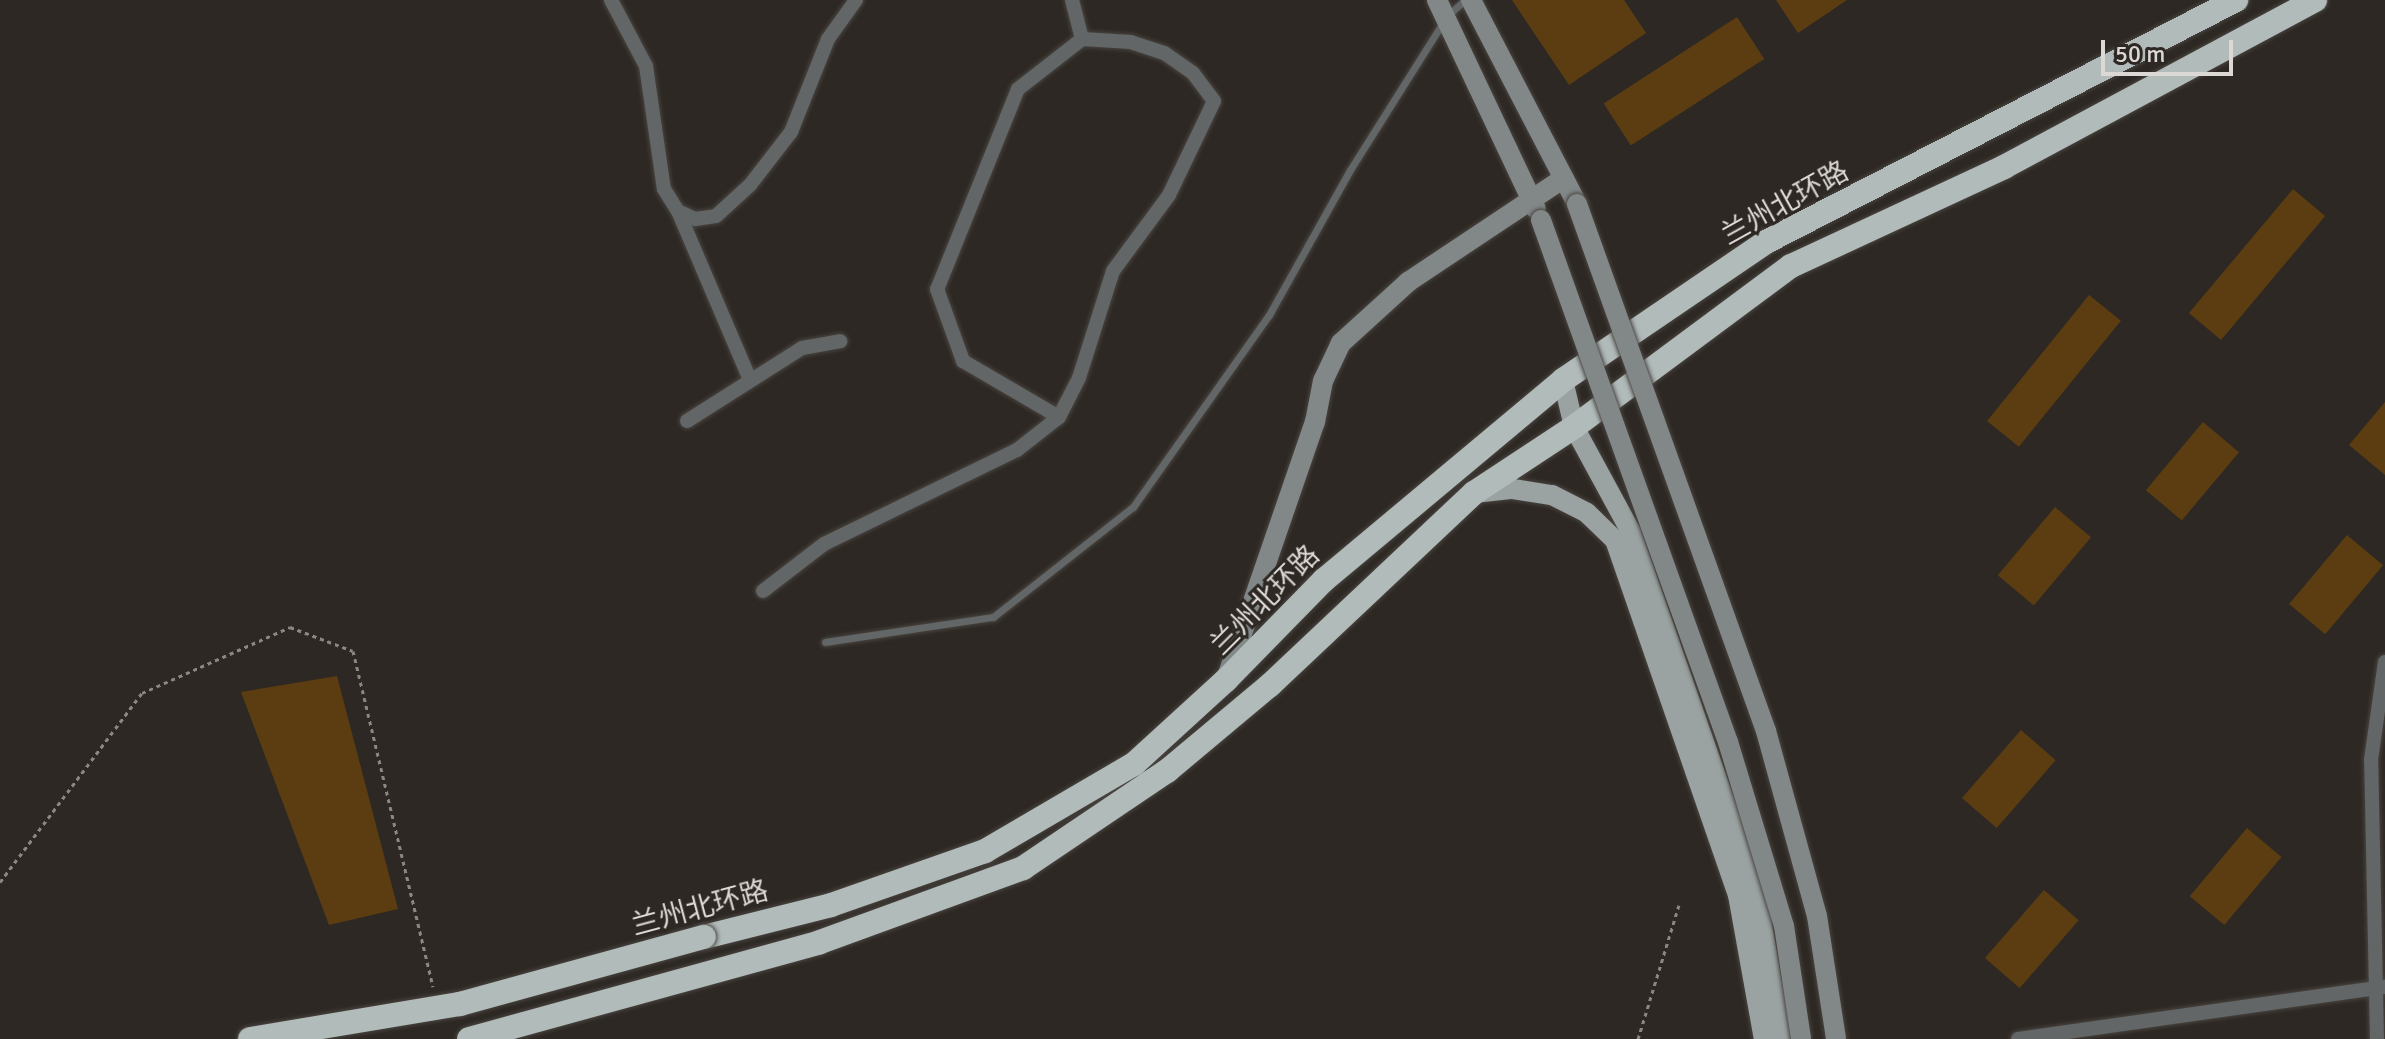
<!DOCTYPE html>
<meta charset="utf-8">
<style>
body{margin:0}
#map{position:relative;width:2385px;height:1039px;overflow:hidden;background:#2d2823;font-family:Signika,"Noto Sans SC",sans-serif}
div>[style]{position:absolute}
.building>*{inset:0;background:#5b3d11;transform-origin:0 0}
.path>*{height:3px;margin-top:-1.5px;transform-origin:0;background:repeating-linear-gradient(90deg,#8b8783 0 4px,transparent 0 8px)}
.roads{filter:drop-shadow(0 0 2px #494440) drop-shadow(0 0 2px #494440)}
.lane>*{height:7px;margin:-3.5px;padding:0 3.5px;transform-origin:3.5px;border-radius:3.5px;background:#626666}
.street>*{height:14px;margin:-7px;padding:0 7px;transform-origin:7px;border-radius:7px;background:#626666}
.secondary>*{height:20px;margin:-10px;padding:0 10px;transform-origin:10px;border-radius:10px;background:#828888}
.primary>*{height:20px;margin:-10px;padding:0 10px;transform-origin:10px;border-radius:10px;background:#9aa3a2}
.highway>*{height:24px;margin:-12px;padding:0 12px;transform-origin:12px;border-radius:12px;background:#b1bbba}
.bridges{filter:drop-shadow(0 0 2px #494440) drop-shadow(0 0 2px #494440)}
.secondary-bridge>*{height:20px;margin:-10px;padding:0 10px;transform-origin:10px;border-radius:10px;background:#828888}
.highway-bridge>*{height:24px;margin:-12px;padding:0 12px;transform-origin:12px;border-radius:12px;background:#b1bbba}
span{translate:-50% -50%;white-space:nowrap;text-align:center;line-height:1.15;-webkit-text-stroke:6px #2d2823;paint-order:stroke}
.street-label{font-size:28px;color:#dcd8d6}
.scale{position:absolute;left:2101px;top:40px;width:132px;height:36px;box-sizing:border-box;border:4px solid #dcd8d6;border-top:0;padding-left:10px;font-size:24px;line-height:28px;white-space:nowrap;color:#dcd8d6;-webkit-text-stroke:6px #2d2823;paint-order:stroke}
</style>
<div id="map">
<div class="building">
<i style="clip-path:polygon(1512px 0,1624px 0,1646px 33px,1569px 85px)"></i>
<i style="clip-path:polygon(1776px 0,1847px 0,1798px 33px)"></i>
<i style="left:1737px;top:17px;width:50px;height:159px;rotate:57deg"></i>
<i style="left:2293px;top:189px;width:42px;height:162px;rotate:40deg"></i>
<i style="left:2089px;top:295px;width:41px;height:162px;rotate:39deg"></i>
<i style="clip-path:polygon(2385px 402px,2385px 475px,2349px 445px)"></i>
<i style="left:2203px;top:422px;width:47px;height:89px;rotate:40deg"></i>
<i style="left:2055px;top:507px;width:47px;height:89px;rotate:40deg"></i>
<i style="left:2347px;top:535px;width:47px;height:90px;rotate:40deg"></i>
<i style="clip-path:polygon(337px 676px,398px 909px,329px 925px,241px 692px)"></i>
<i style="left:2021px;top:730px;width:46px;height:90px;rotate:41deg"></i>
<i style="left:2247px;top:828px;width:45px;height:89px;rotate:40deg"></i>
<i style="left:2044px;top:890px;width:46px;height:90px;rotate:41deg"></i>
</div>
<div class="path">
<i style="left:0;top:882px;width:236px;rotate:-53.1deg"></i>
<i style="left:142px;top:693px;width:162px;rotate:-24deg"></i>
<i style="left:290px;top:627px;width:67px;rotate:20.9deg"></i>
<i style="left:353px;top:651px;width:345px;rotate:76.6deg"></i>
<i style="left:1638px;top:1039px;width:140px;rotate:-73deg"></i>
</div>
<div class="roads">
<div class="lane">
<i style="left:825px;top:642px;width:170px;rotate:-8.5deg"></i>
<i style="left:993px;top:617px;width:178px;rotate:-38.2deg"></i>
<i style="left:1133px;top:507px;width:235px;rotate:-54.7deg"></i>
<i style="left:1269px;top:315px;width:166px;rotate:-60.8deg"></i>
<i style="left:1350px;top:170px;width:182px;rotate:-57.8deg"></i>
<i style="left:1447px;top:16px;width:24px;rotate:-42deg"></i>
</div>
<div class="street">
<i style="left:611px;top:0;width:75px;rotate:62.1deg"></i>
<i style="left:646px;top:66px;width:124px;rotate:81.7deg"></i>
<i style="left:664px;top:189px;width:26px;rotate:58deg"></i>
<i style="left:678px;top:211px;width:19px;rotate:25deg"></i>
<i style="left:695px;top:219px;width:21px;rotate:-8deg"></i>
<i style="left:716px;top:216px;width:46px;rotate:-42.4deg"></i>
<i style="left:750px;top:185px;width:67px;rotate:-52.3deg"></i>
<i style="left:791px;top:132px;width:100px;rotate:-68.3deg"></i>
<i style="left:828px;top:39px;width:48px;rotate:-54.3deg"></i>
<i style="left:1072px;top:0;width:40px;rotate:75.6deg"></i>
<i style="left:678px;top:211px;width:184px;rotate:66.9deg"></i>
<i style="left:687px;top:421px;width:136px;rotate:-32.4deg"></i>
<i style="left:802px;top:348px;width:39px;rotate:-10deg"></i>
<i style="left:763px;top:591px;width:77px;rotate:-37.6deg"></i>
<i style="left:824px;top:544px;width:215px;rotate:-26deg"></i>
<i style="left:1017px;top:450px;width:53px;rotate:-38.2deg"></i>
<i style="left:1059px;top:417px;width:44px;rotate:-62.9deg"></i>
<i style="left:1079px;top:378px;width:112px;rotate:-72.4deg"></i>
<i style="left:1113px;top:271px;width:94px;rotate:-53.6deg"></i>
<i style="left:1169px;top:195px;width:104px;rotate:-64.4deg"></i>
<i style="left:1214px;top:101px;width:35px;rotate:-127deg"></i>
<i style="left:1193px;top:73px;width:35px;rotate:-145deg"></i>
<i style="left:1164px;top:53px;width:35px;rotate:-162deg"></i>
<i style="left:1131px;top:42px;width:49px;rotate:-176.5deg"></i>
<i style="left:1082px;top:39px;width:81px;rotate:142deg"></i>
<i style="left:1018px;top:89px;width:216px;rotate:112deg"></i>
<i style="left:937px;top:289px;width:77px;rotate:70.1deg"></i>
<i style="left:963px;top:361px;width:111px;rotate:30.3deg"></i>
<i style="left:2018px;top:1039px;width:371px;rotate:-8.1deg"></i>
<i style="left:2377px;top:1039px;width:279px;rotate:-91.2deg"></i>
<i style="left:2371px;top:760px;width:99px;rotate:-81.9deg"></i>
</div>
<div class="secondary">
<i style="left:1437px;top:0;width:231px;rotate:64.7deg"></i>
<i style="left:1471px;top:0;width:230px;rotate:62.5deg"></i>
<i style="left:1227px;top:677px;width:270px;rotate:-71deg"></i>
<i style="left:1315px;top:422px;width:42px;rotate:-79deg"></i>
<i style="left:1323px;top:381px;width:42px;rotate:-64.7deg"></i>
<i style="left:1341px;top:343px;width:91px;rotate:-42.3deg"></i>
<i style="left:1408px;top:282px;width:187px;rotate:-33.7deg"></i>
</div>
<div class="primary">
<i style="left:1563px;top:380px;width:48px;rotate:76.8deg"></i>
<i style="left:1574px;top:427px;width:119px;rotate:61.5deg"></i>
<i style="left:1631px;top:532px;width:379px;rotate:70.8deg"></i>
<i style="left:1756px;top:890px;width:151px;rotate:80.1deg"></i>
<i style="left:1474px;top:493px;width:39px;rotate:-6deg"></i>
<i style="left:1513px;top:489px;width:39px;rotate:9deg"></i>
<i style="left:1552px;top:495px;width:39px;rotate:27deg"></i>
<i style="left:1587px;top:513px;width:39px;rotate:44deg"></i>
<i style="left:1615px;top:540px;width:376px;rotate:70.9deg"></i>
<i style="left:1738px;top:895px;width:146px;rotate:79.8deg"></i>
</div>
<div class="highway">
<i style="left:704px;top:937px;width:131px;rotate:-14.1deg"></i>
<i style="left:831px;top:905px;width:163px;rotate:-19.3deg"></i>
<i style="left:985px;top:851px;width:173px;rotate:-30.3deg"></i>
<i style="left:1134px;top:764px;width:125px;rotate:-42.4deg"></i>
<i style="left:1226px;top:680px;width:140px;rotate:-45.6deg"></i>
<i style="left:1324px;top:580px;width:312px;rotate:-39.9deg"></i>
<i style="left:1563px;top:380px;width:245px;rotate:-34.2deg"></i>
<i style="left:1766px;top:242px;width:529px;rotate:-27.24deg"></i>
<i style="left:469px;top:1039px;width:364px;rotate:-15.4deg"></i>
<i style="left:820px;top:942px;width:216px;rotate:-20deg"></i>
<i style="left:1023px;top:868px;width:174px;rotate:-34deg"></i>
<i style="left:1167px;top:771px;width:134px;rotate:-39.9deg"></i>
<i style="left:1270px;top:685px;width:280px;rotate:-43.3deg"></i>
<i style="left:1474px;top:493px;width:120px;rotate:-33.4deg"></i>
<i style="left:1574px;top:427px;width:270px;rotate:-36.6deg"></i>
<i style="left:1791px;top:266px;width:235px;rotate:-24.9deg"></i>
<i style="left:2004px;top:167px;width:353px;rotate:-28.2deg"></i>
</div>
</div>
<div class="bridges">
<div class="secondary-bridge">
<i style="left:1577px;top:204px;width:560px;rotate:70.27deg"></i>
<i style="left:1766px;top:731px;width:192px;rotate:74.6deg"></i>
<i style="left:1817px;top:916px;width:124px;rotate:81.2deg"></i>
<i style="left:1541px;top:220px;width:554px;rotate:70.29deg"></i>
<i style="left:1728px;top:742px;width:192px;rotate:73.1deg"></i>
<i style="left:1784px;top:926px;width:114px;rotate:81.4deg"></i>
</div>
<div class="highway-bridge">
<i style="left:250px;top:1039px;width:213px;rotate:-9.5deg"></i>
<i style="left:460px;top:1004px;width:253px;rotate:-15.4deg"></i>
</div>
</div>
<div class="street-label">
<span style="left:1785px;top:203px;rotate:-29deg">兰州北环路</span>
<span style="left:1265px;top:600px;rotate:-45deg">兰州北环路</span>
<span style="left:700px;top:908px;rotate:-15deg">兰州北环路</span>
</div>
<div class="scale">50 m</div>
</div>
